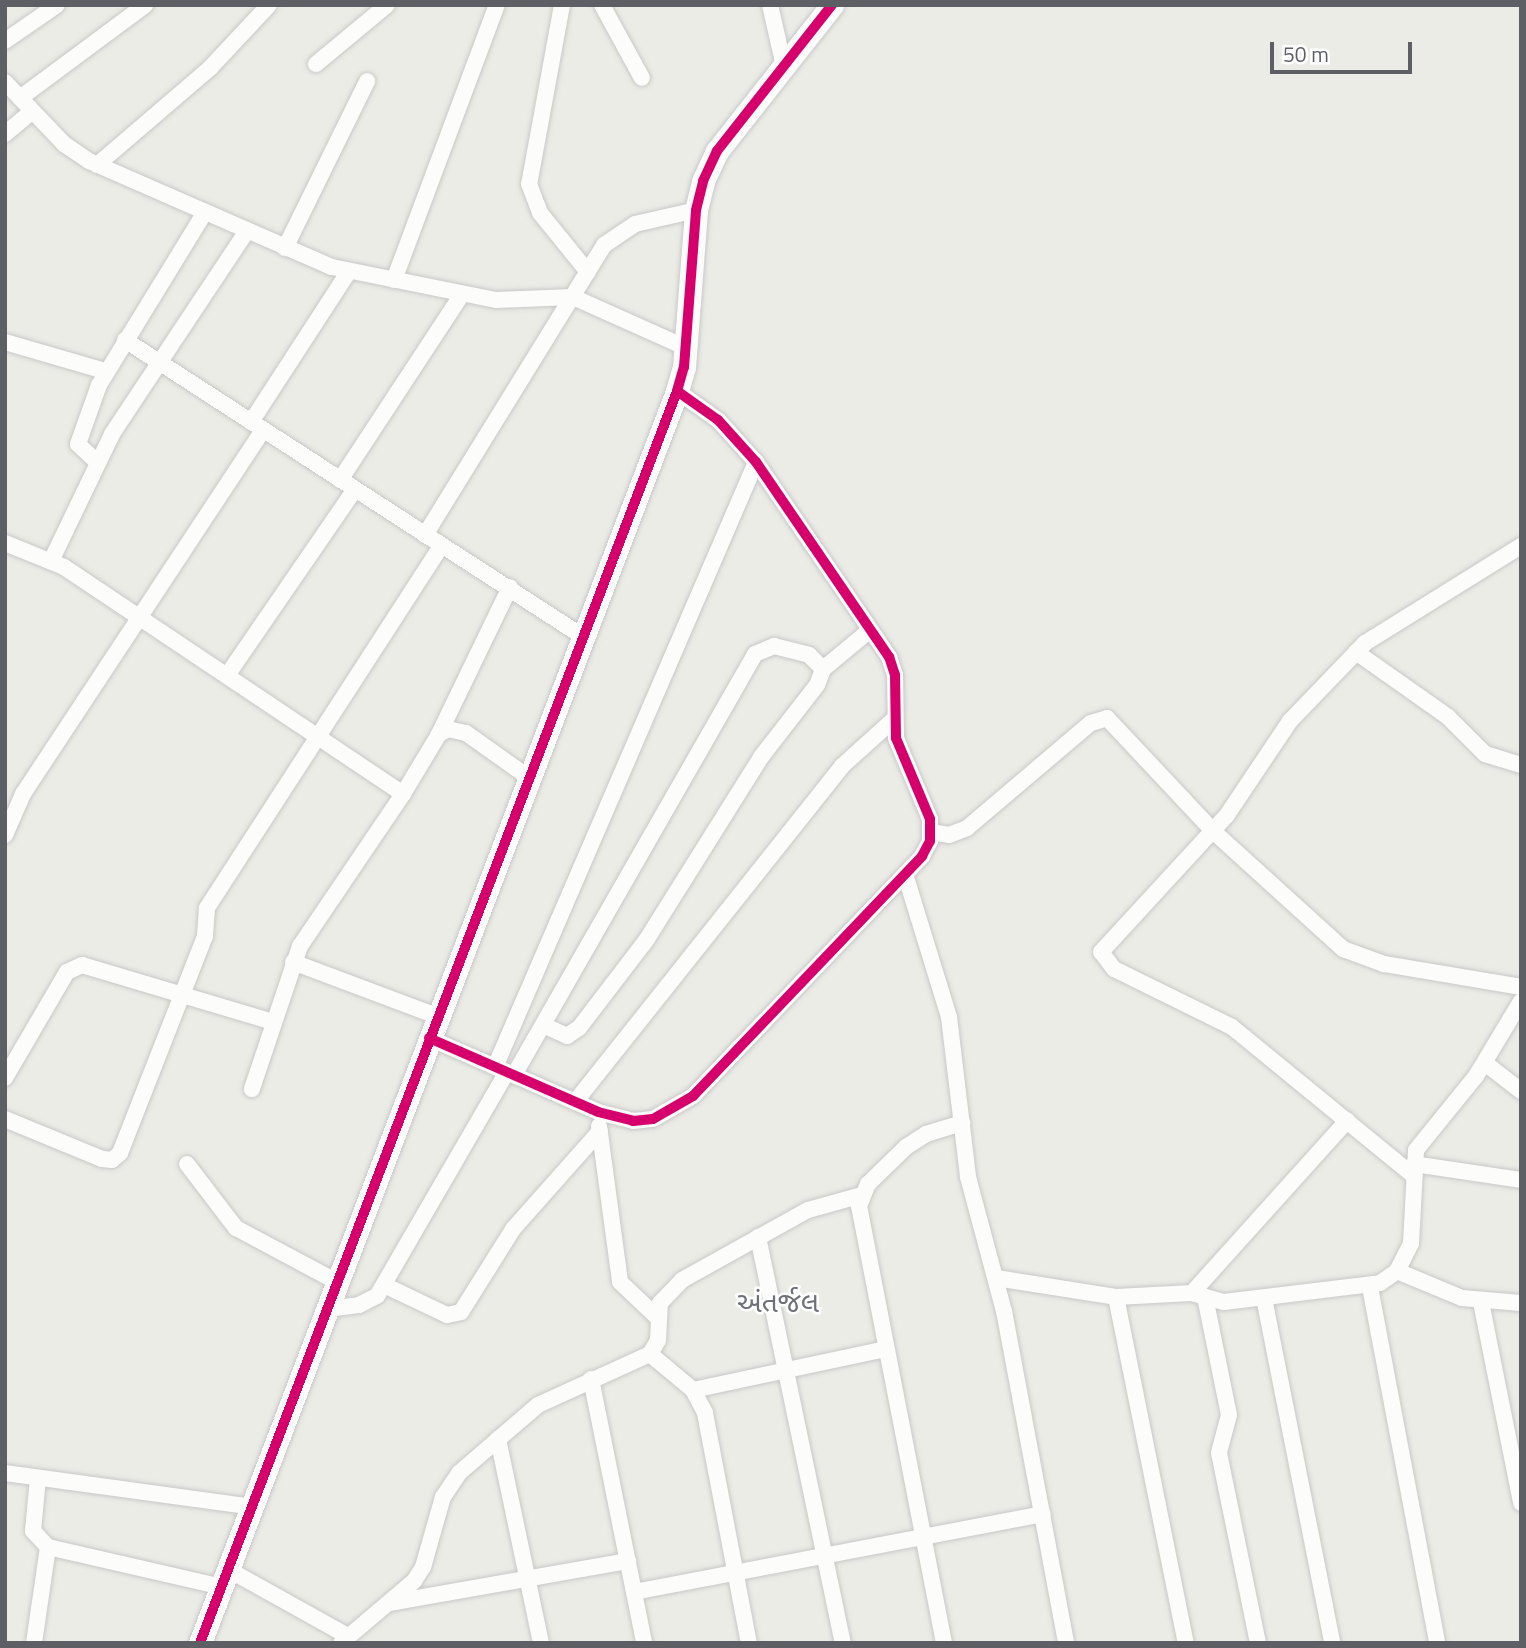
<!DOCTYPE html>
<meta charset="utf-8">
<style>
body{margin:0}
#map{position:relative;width:1526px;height:1648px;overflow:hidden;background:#ecece7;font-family:"Titillium Web","Noto Sans Gujarati",sans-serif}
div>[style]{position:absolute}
.roads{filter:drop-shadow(0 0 2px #c8c8c8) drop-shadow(0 0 2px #c8c8c8)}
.street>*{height:16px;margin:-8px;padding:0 8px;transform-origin:8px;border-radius:8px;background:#fcfcfb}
.secondary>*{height:23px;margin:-11.5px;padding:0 11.5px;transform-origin:11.5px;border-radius:11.5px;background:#fcfcfb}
.cycleway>*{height:10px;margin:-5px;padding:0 5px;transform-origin:5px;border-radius:5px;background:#d6006c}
span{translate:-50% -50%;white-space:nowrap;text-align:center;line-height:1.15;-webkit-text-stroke:5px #fff;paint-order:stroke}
.quarter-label{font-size:28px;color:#6e7177}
.frame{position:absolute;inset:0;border:7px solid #5d5f65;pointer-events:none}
.scale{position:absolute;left:1270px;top:42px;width:142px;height:32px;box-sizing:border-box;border:4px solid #5d5f65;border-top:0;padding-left:9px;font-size:21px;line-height:24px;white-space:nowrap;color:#5d5f65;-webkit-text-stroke:5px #fff;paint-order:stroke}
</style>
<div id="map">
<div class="roads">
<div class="street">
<i style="left:562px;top:5px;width:182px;rotate:100.4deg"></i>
<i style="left:529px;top:184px;width:31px;rotate:69deg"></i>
<i style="left:540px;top:213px;width:76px;rotate:50.9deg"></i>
<i style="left:602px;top:5px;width:83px;rotate:61.3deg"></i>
<i style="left:770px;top:5px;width:63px;rotate:77.1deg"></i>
<i style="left:5px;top:41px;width:63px;rotate:-34.7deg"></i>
<i style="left:316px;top:64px;width:92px;rotate:-39.7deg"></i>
<i style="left:5px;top:82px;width:86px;rotate:46.4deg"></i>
<i style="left:64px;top:144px;width:30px;rotate:34deg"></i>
<i style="left:89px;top:161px;width:265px;rotate:23.6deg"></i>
<i style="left:332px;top:267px;width:167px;rotate:11.4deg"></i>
<i style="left:496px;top:300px;width:77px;rotate:-2.2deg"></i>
<i style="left:573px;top:297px;width:123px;rotate:24.1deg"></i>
<i style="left:20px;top:98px;width:156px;rotate:-36.6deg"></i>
<i style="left:5px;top:134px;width:35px;rotate:-40deg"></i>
<i style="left:97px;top:165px;width:149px;rotate:-40.6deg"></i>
<i style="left:210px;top:68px;width:86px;rotate:-46.9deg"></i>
<i style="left:285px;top:248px;width:186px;rotate:-63.8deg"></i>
<i style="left:394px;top:280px;width:294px;rotate:-69.5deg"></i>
<i style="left:125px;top:340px;width:544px;rotate:32.93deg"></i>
<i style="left:5px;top:342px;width:104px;rotate:16.2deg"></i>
<i style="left:251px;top:422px;width:180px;rotate:-57deg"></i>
<i style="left:97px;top:462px;width:26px;rotate:-137deg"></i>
<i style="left:78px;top:444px;width:63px;rotate:-70.4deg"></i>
<i style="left:99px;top:385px;width:203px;rotate:-58.5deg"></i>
<i style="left:340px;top:480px;width:222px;rotate:-56.7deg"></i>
<i style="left:425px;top:535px;width:341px;rotate:-58.3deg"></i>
<i style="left:604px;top:245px;width:37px;rotate:-34deg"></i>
<i style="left:635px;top:224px;width:63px;rotate:-12.9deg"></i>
<i style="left:5px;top:543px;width:64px;rotate:22.1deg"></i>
<i style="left:64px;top:567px;width:408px;rotate:33.8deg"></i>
<i style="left:403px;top:794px;width:184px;rotate:124.1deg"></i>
<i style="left:300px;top:946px;width:151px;rotate:108.6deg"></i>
<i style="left:51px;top:561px;width:141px;rotate:-64.3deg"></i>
<i style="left:112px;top:434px;width:244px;rotate:-56.4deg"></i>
<i style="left:1356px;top:652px;width:113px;rotate:35.2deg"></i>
<i style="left:1448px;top:717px;width:52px;rotate:45deg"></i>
<i style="left:1485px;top:754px;width:38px;rotate:17deg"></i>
<i style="left:228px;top:674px;width:224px;rotate:-55.5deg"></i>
<i style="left:439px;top:734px;width:163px;rotate:-64.2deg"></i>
<i style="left:403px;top:794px;width:70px;rotate:-59deg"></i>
<i style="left:439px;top:734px;width:10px;rotate:-29deg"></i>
<i style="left:448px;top:729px;width:18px;rotate:13deg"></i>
<i style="left:466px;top:733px;width:76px;rotate:35.4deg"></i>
<i style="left:931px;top:832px;width:18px;rotate:9deg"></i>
<i style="left:949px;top:835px;width:19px;rotate:-21deg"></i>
<i style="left:967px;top:828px;width:162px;rotate:-40.3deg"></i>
<i style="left:1091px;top:723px;width:17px;rotate:-17deg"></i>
<i style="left:1107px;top:718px;width:155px;rotate:46.8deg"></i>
<i style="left:1213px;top:831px;width:176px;rotate:42.2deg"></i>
<i style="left:1343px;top:949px;width:44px;rotate:20.1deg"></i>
<i style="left:1384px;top:964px;width:139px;rotate:9.5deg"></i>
<i style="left:5px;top:835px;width:45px;rotate:-66.3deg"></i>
<i style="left:23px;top:794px;width:436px;rotate:-56.6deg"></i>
<i style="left:905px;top:874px;width:150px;rotate:72.9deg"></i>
<i style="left:949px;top:1017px;width:161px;rotate:83.2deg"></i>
<i style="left:968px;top:1177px;width:139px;rotate:75deg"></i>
<i style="left:1004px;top:1311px;width:338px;rotate:79.4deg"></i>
<i style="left:293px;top:962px;width:154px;rotate:20.6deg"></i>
<i style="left:545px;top:1026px;width:24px;rotate:24deg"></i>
<i style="left:567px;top:1036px;width:14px;rotate:-34deg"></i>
<i style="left:579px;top:1028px;width:112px;rotate:-52.6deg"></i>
<i style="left:647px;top:939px;width:215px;rotate:-57.9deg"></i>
<i style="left:761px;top:757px;width:91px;rotate:-52.1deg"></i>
<i style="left:817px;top:685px;width:17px;rotate:-69deg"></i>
<i style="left:823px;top:669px;width:61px;rotate:-39.7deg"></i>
<i style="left:429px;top:1038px;width:184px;rotate:23.6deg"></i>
<i style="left:598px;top:1112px;width:36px;rotate:14deg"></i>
<i style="left:633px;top:1121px;width:20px;rotate:-6deg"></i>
<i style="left:653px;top:1119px;width:46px;rotate:-29.9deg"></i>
<i style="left:693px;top:1096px;width:332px;rotate:-46.3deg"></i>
<i style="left:922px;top:856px;width:17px;rotate:-62deg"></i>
<i style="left:930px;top:841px;width:22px;rotate:-90deg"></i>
<i style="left:930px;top:819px;width:88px;rotate:-112.8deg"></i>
<i style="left:896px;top:738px;width:63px;rotate:-90.9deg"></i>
<i style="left:895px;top:675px;width:19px;rotate:-108deg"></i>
<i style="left:889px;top:657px;width:236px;rotate:-124.3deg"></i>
<i style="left:756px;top:462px;width:57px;rotate:-132.1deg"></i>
<i style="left:718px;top:420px;width:50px;rotate:-144.7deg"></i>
<i style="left:1485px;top:1063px;width:46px;rotate:37.9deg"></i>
<i style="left:495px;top:1067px;width:659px;rotate:-66.66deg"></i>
<i style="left:514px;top:1075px;width:485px;rotate:-60.2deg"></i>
<i style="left:755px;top:654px;width:21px;rotate:-23deg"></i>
<i style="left:774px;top:646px;width:36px;rotate:14deg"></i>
<i style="left:809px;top:655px;width:20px;rotate:45deg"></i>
<i style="left:5px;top:1078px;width:123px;rotate:-59.7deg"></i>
<i style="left:67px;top:972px;width:17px;rotate:-25deg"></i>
<i style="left:82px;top:965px;width:199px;rotate:16.6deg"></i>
<i style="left:575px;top:1102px;width:429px;rotate:-51.5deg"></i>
<i style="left:842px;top:766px;width:69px;rotate:-42deg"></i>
<i style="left:5px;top:1119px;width:105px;rotate:22.4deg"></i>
<i style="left:102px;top:1159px;width:10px;rotate:6deg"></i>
<i style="left:112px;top:1160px;width:11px;rotate:-41deg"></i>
<i style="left:120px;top:1153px;width:233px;rotate:-68.6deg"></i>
<i style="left:205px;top:936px;width:28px;rotate:-86deg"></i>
<i style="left:207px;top:908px;width:432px;rotate:-57.1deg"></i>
<i style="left:599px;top:1126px;width:157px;rotate:82.3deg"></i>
<i style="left:620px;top:1282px;width:50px;rotate:43.4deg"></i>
<i style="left:187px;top:1164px;width:81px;rotate:52.6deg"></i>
<i style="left:236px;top:1228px;width:115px;rotate:28.1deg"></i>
<i style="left:1414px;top:1164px;width:108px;rotate:8.5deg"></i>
<i style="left:1414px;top:1176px;width:235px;rotate:-140.7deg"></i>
<i style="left:1232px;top:1027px;width:131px;rotate:-153.8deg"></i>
<i style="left:1114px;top:969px;width:21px;rotate:-127deg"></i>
<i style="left:1101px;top:952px;width:186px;rotate:-47.4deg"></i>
<i style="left:1227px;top:815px;width:113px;rotate:-56.2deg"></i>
<i style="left:1290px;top:721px;width:108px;rotate:-46.1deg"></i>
<i style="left:1365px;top:643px;width:184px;rotate:-31.9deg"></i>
<i style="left:758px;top:1237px;width:415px;rotate:78.2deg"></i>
<i style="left:1397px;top:1271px;width:70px;rotate:22.6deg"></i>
<i style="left:1462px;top:1298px;width:59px;rotate:4.8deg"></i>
<i style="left:996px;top:1278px;width:121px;rotate:9deg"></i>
<i style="left:1116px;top:1297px;width:76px;rotate:-3deg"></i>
<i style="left:1192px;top:1293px;width:33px;rotate:16deg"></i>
<i style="left:1224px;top:1302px;width:157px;rotate:-6.9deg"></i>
<i style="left:1380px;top:1283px;width:21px;rotate:-35deg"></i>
<i style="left:1397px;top:1271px;width:31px;rotate:-63deg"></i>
<i style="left:1411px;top:1243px;width:93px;rotate:-86.9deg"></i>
<i style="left:1416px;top:1150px;width:95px;rotate:-51deg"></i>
<i style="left:1476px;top:1076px;width:87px;rotate:-59deg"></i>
<i style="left:384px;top:1285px;width:70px;rotate:25.5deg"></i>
<i style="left:447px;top:1315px;width:14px;rotate:-12deg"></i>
<i style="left:461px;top:1312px;width:98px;rotate:-57.9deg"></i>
<i style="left:513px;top:1229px;width:131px;rotate:-48.4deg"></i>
<i style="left:1370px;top:1287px;width:362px;rotate:79.3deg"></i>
<i style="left:1192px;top:1293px;width:232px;rotate:-48deg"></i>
<i style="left:1116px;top:1297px;width:353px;rotate:78.6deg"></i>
<i style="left:1205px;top:1297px;width:120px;rotate:78.5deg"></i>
<i style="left:1229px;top:1415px;width:39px;rotate:105deg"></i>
<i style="left:1219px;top:1453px;width:194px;rotate:78.4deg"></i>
<i style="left:1264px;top:1298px;width:352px;rotate:78.8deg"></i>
<i style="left:1481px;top:1302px;width:205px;rotate:78.7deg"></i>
<i style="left:327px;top:1309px;width:32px;rotate:-7deg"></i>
<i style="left:359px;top:1305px;width:20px;rotate:-27deg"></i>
<i style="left:377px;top:1296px;width:259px;rotate:-59.9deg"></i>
<i style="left:650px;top:1354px;width:56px;rotate:39.9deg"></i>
<i style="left:693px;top:1390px;width:26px;rotate:62deg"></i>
<i style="left:705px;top:1413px;width:234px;rotate:79.2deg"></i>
<i style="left:591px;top:1379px;width:269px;rotate:78.6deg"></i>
<i style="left:693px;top:1390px;width:197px;rotate:-12deg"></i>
<i style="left:498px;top:1439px;width:208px;rotate:78.1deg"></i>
<i style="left:5px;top:1473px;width:250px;rotate:7.8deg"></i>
<i style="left:38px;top:1478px;width:53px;rotate:95.4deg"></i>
<i style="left:33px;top:1531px;width:22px;rotate:47deg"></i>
<i style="left:48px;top:1547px;width:180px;rotate:12.9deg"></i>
<i style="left:229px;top:1570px;width:134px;rotate:29.1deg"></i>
<i style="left:634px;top:1592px;width:416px;rotate:-10.8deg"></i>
<i style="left:389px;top:1603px;width:243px;rotate:-10deg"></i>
<i style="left:34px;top:1643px;width:97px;rotate:-81.7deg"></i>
<i style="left:341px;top:1643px;width:96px;rotate:-40.3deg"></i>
<i style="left:414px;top:1581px;width:17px;rotate:-57deg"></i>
<i style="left:423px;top:1567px;width:73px;rotate:-74.1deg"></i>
<i style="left:443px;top:1497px;width:29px;rotate:-56deg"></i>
<i style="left:459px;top:1473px;width:104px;rotate:-40.7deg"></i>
<i style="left:538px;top:1405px;width:123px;rotate:-24.5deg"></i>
<i style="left:650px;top:1354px;width:16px;rotate:-60deg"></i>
<i style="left:658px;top:1340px;width:37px;rotate:-87deg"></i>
<i style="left:660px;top:1303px;width:32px;rotate:-46deg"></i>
<i style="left:682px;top:1280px;width:144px;rotate:-29.1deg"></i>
<i style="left:808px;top:1210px;width:56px;rotate:-15.5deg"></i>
<i style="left:944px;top:1643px;width:445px;rotate:-101deg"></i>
<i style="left:859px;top:1206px;width:24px;rotate:-68deg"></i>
<i style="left:868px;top:1184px;width:53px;rotate:-44.2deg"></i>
<i style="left:906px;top:1147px;width:24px;rotate:-33deg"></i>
<i style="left:926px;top:1134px;width:38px;rotate:-17deg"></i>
</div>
<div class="secondary">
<i style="left:200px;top:1643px;width:1340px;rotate:-69.14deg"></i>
<i style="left:677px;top:391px;width:25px;rotate:-74deg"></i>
<i style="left:684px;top:367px;width:157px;rotate:-85.6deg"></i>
<i style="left:696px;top:210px;width:30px;rotate:-76deg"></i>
<i style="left:703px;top:181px;width:33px;rotate:-65deg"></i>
<i style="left:717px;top:151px;width:186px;rotate:-51.8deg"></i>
</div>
</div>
<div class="cycleway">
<i style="left:429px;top:1038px;width:184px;rotate:23.6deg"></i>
<i style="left:598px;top:1112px;width:36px;rotate:14deg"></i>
<i style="left:633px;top:1121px;width:20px;rotate:-6deg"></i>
<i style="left:653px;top:1119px;width:46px;rotate:-29.9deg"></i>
<i style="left:693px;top:1096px;width:332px;rotate:-46.3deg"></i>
<i style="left:922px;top:856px;width:17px;rotate:-62deg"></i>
<i style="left:930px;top:841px;width:22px;rotate:-90deg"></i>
<i style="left:930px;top:819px;width:88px;rotate:-112.8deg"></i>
<i style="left:896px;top:738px;width:63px;rotate:-90.9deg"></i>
<i style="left:895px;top:675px;width:19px;rotate:-108deg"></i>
<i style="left:889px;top:657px;width:236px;rotate:-124.3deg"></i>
<i style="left:756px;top:462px;width:57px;rotate:-132.1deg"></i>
<i style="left:718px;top:420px;width:50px;rotate:-144.7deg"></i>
<i style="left:200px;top:1643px;width:1340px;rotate:-69.14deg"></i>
<i style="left:677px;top:391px;width:25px;rotate:-74deg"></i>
<i style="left:684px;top:367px;width:157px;rotate:-85.6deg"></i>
<i style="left:696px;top:210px;width:30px;rotate:-76deg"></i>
<i style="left:703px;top:181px;width:33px;rotate:-65deg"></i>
<i style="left:717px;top:151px;width:186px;rotate:-51.8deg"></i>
</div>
<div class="quarter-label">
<span style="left:778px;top:1302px">અંતર્જલ</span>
</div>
<div class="frame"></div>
<div class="scale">50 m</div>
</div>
